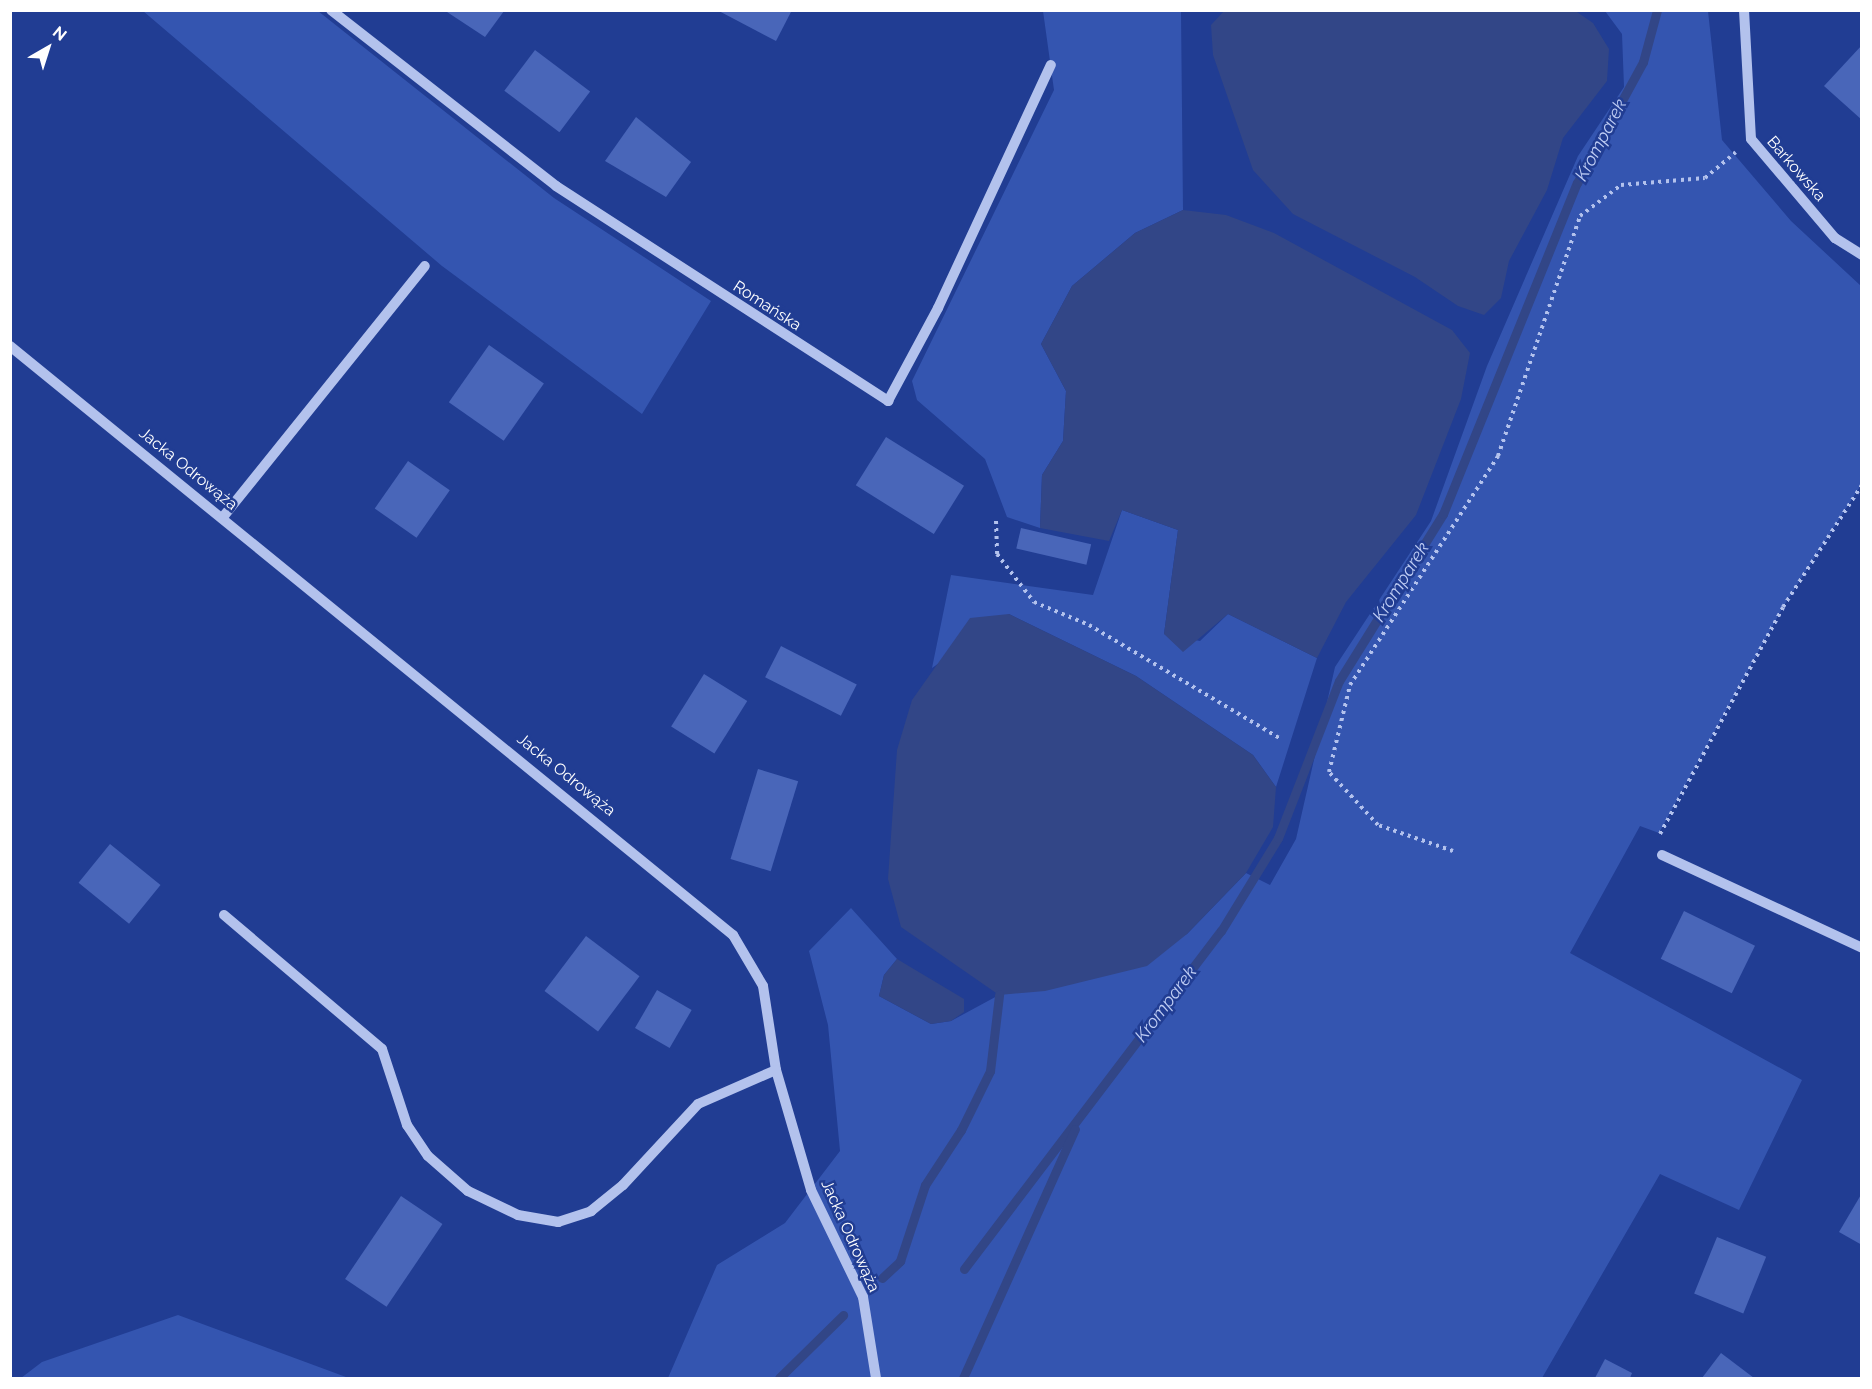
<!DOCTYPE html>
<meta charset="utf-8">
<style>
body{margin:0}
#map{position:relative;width:1872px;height:1389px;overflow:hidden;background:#213d93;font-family:Raleway,sans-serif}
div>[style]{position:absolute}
.green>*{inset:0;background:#3455b0}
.water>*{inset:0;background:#324687}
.stream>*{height:9px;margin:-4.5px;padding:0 4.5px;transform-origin:4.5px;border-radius:4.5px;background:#324687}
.building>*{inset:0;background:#4966b9;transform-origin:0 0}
.path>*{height:4px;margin-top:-2px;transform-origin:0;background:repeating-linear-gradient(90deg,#b3c2ed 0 3px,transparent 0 7.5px)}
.minor>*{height:10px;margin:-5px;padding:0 5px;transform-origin:5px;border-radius:5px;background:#b3c2ed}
span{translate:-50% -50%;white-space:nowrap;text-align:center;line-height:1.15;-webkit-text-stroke:5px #213d93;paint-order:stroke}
.street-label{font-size:16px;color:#fff}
.water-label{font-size:18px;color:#bfcdf4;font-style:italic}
.frame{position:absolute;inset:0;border:12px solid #fff;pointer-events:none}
.north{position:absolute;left:18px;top:18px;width:60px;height:60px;-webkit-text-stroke:4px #213d93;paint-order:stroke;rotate:39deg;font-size:16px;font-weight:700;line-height:24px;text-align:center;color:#fff}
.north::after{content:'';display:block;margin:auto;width:21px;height:27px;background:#fff;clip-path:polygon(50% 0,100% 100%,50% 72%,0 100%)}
</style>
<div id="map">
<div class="green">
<i style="clip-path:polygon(143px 11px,318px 11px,554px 198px,711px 301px,642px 414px,442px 266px)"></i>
<i style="clip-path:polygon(1043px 11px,1181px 11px,1183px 210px,1135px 233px,1072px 286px,1041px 344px,1066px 391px,1063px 441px,1042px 475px,1040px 528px,1007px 517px,985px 459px,917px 400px,912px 381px,1054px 90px)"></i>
<i style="clip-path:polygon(1605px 11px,1708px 11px,1722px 140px,1791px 221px,1861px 286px,1861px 485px,1783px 607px,1659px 833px,1640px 826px,1570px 953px,1802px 1080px,1739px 1210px,1660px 1174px,1542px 1378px,668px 1378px,717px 1265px,785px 1223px,840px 1151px,828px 1025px,809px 951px,851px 908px,897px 959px,884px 975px,879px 996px,931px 1024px,951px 1021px,999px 995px,1091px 979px,1187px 934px,1246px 873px,1270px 885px,1296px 839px,1335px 667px,1431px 521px,1487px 366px,1578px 156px,1624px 87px,1622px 34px)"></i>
<i style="clip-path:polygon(1122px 510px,1178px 530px,1164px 634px,1200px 641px,1228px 614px,1317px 658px,1276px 787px,1253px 755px,1136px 676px,1009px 614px,932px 668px,951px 575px,1093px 595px)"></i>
<i style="clip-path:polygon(178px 1315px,346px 1377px,353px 1378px,21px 1378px,42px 1362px)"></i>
</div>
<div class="water">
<i style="clip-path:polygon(1224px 11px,1574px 10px,1593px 23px,1609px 49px,1607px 81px,1563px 138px,1547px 190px,1509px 261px,1501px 298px,1484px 315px,1458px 306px,1415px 277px,1293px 214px,1253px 170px,1213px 55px,1211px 25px)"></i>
<i style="clip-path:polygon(1183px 210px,1226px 215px,1274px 233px,1452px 330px,1470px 353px,1461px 399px,1416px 515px,1346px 602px,1317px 658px,1228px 614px,1183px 652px,1164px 634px,1178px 530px,1122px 510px,1109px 541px,1040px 528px,1042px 475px,1063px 441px,1066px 391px,1041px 344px,1072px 286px,1135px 233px)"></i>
<i style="clip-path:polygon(1009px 614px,1136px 676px,1253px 755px,1276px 787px,1273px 827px,1246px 873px,1187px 934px,1147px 966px,1045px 991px,999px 995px,901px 927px,888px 879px,897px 750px,912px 700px,970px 618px)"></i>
<i style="clip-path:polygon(897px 959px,964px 999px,964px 1012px,951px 1021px,931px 1024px,879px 996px,884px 975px)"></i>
</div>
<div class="stream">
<i style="left:964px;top:1269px;width:425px;rotate:-52.8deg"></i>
<i style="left:1221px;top:931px;width:109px;rotate:-58.5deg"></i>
<i style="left:1278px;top:838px;width:168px;rotate:-68.8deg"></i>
<i style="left:1339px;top:681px;width:197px;rotate:-58.1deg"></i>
<i style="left:1443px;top:514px;width:357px;rotate:-68deg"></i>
<i style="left:1577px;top:183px;width:138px;rotate:-61.4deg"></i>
<i style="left:1643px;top:62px;width:54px;rotate:-74.9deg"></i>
<i style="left:882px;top:1278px;width:25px;rotate:-43deg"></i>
<i style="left:900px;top:1261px;width:80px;rotate:-71.8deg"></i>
<i style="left:925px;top:1185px;width:66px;rotate:-56.8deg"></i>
<i style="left:961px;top:1130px;width:66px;rotate:-63.8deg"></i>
<i style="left:990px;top:1071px;width:77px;rotate:-83.2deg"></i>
<i style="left:779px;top:1378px;width:90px;rotate:-44.5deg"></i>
<i style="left:963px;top:1378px;width:273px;rotate:-65.8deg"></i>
</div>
<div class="building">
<i style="clip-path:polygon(444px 10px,503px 10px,504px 11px,485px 37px)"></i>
<i style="clip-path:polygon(717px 10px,792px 10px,776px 41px)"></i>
<i style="clip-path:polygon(1862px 45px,1862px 120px,1824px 86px)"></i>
<i style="left:535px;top:50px;width:69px;height:51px;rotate:37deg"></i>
<i style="clip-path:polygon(636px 117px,691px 162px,666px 197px,605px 161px)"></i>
<i style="left:489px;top:345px;width:67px;height:70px;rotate:35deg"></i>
<i style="left:886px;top:437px;width:92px;height:57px;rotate:32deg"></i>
<i style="left:408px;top:461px;width:51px;height:58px;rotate:35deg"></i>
<i style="left:1021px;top:528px;width:72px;height:21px;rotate:13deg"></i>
<i style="left:781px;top:646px;width:85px;height:35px;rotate:27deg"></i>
<i style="left:704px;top:674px;width:51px;height:62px;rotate:32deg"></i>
<i style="left:758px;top:769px;width:42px;height:94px;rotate:17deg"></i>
<i style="left:110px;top:844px;width:65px;height:50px;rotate:39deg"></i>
<i style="left:1684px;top:911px;width:79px;height:53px;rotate:26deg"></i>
<i style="left:586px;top:936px;width:67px;height:69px;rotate:37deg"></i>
<i style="left:657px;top:990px;width:40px;height:44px;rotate:30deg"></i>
<i style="clip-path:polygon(1862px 1193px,1862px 1245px,1839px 1232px)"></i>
<i style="left:401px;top:1196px;width:50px;height:100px;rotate:34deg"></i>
<i style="left:1717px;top:1237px;width:53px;height:61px;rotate:22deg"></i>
<i style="clip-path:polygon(1721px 1353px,1754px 1378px,1702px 1378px)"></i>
<i style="clip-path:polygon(1605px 1359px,1632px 1373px,1630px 1378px,1595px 1378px)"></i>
</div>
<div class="path">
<i style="left:996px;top:521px;width:33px;rotate:88deg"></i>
<i style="left:997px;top:554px;width:61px;rotate:52.4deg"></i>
<i style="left:1034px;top:602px;width:60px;rotate:22.7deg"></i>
<i style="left:1089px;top:625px;width:223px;rotate:30.7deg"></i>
<i style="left:1660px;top:834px;width:258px;rotate:-61.5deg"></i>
<i style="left:1783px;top:607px;width:145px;rotate:-57.1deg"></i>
<i style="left:1453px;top:851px;width:79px;rotate:-160.9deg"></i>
<i style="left:1378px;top:825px;width:72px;rotate:-132.8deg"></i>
<i style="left:1329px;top:772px;width:89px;rotate:-76.4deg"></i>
<i style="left:1350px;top:685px;width:273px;rotate:-57.1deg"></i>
<i style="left:1498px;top:456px;width:254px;rotate:-71.1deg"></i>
<i style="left:1580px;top:216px;width:51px;rotate:-37.1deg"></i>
<i style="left:1621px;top:185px;width:84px;rotate:-4.8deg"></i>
<i style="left:1705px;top:178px;width:40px;rotate:-40deg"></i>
</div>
<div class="minor">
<i style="left:331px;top:10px;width:286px;rotate:38deg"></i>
<i style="left:556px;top:186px;width:396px;rotate:32.9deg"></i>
<i style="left:888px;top:401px;width:106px;rotate:-61.7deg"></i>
<i style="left:938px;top:308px;width:268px;rotate:-65.1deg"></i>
<i style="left:1744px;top:10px;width:129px;rotate:86.9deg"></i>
<i style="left:1751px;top:139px;width:130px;rotate:49.7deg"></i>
<i style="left:1835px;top:238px;width:32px;rotate:32deg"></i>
<i style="left:10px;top:346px;width:933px;rotate:39.17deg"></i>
<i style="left:733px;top:935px;width:59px;rotate:59.5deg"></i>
<i style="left:763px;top:986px;width:85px;rotate:81.2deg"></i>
<i style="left:776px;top:1070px;width:125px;rotate:73.7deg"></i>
<i style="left:811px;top:1190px;width:119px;rotate:64.1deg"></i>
<i style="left:863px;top:1297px;width:82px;rotate:80.9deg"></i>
<i style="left:223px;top:517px;width:322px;rotate:-51.2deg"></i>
<i style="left:1662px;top:855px;width:221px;rotate:24.9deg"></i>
<i style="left:224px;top:915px;width:207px;rotate:40.3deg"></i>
<i style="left:382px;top:1049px;width:80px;rotate:71.8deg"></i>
<i style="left:407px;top:1125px;width:37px;rotate:56deg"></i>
<i style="left:428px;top:1156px;width:53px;rotate:41.2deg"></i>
<i style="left:468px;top:1191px;width:55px;rotate:25.6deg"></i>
<i style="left:518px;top:1215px;width:41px;rotate:9.9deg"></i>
<i style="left:558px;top:1222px;width:35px;rotate:-18deg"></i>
<i style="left:591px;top:1211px;width:41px;rotate:-39.1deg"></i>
<i style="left:623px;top:1185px;width:110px;rotate:-47.2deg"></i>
<i style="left:698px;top:1104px;width:85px;rotate:-23.6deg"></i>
</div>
<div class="street-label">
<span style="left:1796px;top:169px;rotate:49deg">Barkowska</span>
<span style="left:767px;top:306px;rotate:33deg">Romańska</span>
<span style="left:188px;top:469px;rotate:39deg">Jacka Odrowąża</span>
<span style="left:566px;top:775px;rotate:39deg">Jacka Odrowąża</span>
<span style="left:850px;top:1236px;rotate:66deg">Jacka Odrowąża</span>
</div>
<div class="water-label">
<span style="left:1601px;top:140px;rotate:-62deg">Kromparek</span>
<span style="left:1401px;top:582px;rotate:-58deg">Kromparek</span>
<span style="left:1166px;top:1004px;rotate:-53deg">Kromparek</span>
</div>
<div class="frame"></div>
<div class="north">N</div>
</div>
